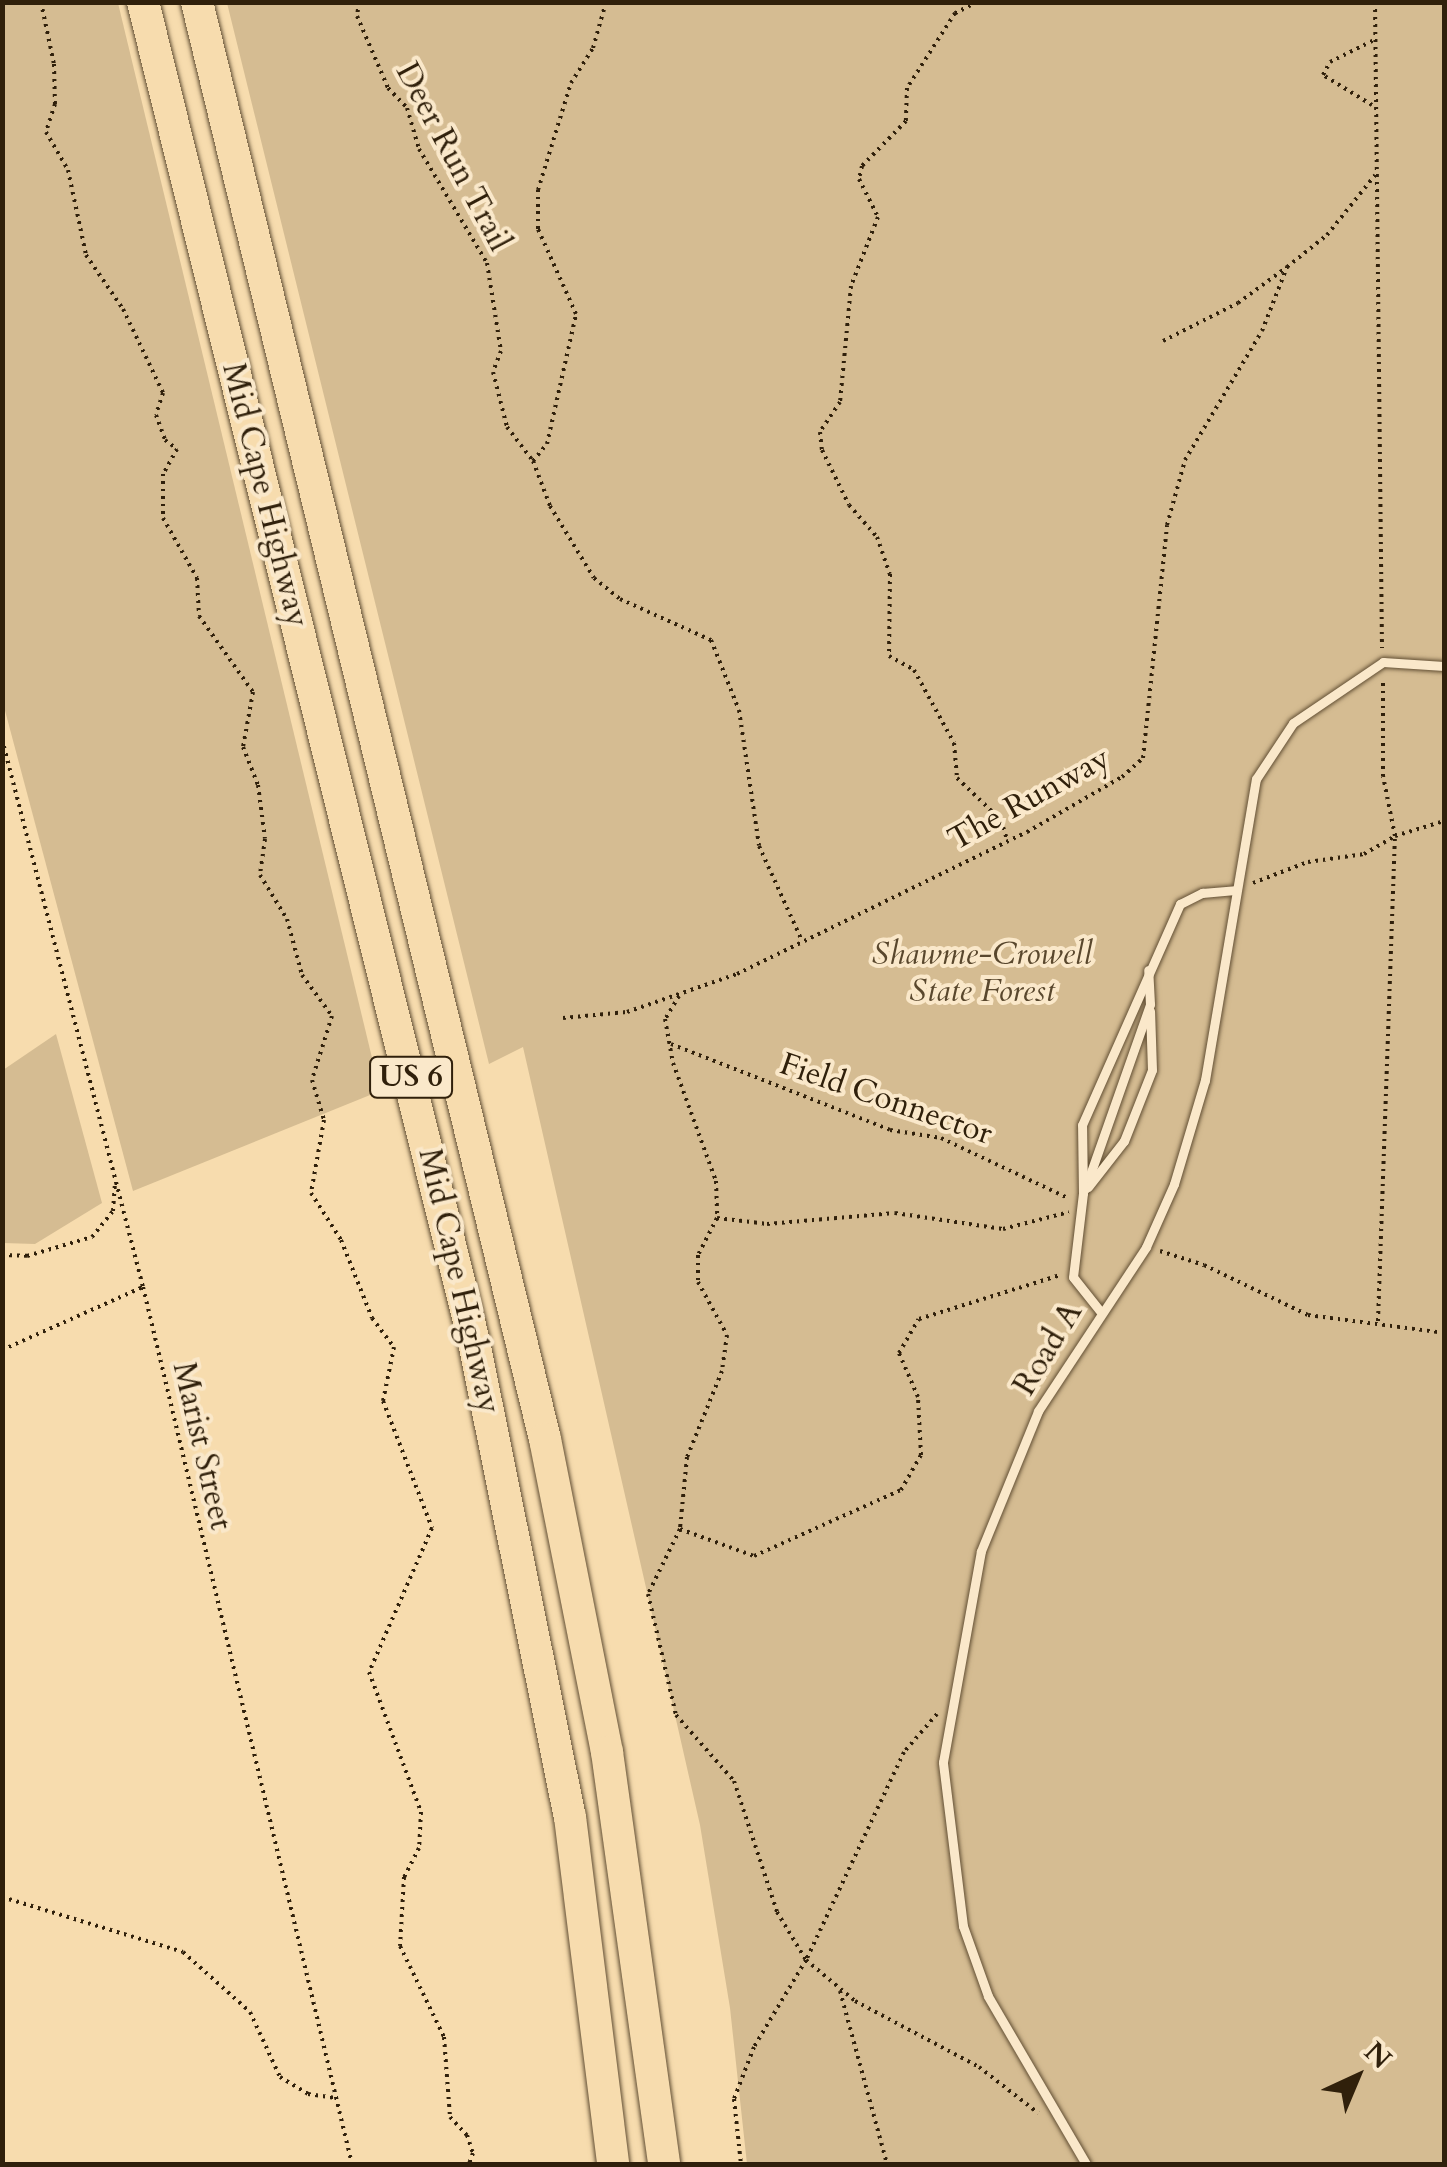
<!DOCTYPE html>
<style>
body{margin:0}
#map{position:relative;width:1447px;height:2167px;overflow:hidden;background:#f7dcae;font-family:Cardo,serif}
div>[style]{position:absolute}
.green>*{inset:0;background:#d5bc92}
.path>*{height:4px;margin-top:-2px;transform-origin:0;background:repeating-linear-gradient(90deg,#30200b 0 2.5px,transparent 0 7.5px)}
.roads{filter:drop-shadow(0 0 2px #624f34) drop-shadow(0 0 2px #624f34)}
.service>*{height:9px;margin:-4.5px;padding:0 4.5px;transform-origin:4.5px;border-radius:4.5px;background:#fae8ca}
.motorway>*{height:32px;margin:-16px;padding:0 16px;transform-origin:16px;border-radius:16px;background:#f7dcae}
span{translate:-50% -50%;white-space:nowrap;text-align:center;line-height:1.15;-webkit-text-stroke:8px #fae8ca;paint-order:stroke}
.shield-label span{padding:2px 8px;background:#fae8ca;border:2px solid;border-radius:8px;-webkit-text-stroke-width:0}
.shield-label{font-size:30px;color:#30200b;font-weight:700}
.street-label{font-size:32px;color:#30200b}
.park-label{font-size:32px;color:#59472d;font-style:italic}
.frame{position:absolute;inset:0;border:5px solid #30200b;pointer-events:none}
.north{position:absolute;left:1307px;top:2027px;width:100px;height:100px;-webkit-text-stroke:8px #fae8ca;paint-order:stroke;rotate:44deg;font-size:28px;font-weight:700;line-height:40px;text-align:center;color:#30200b}
.north::after{content:'';display:block;margin:auto;width:35px;height:45px;background:#30200b;clip-path:polygon(50% 0,100% 100%,50% 72%,0 100%)}
</style>
<div id="map">
<div class="green">
<i style="clip-path:polygon(2px 3px,118px 3px,380px 1091px,133px 1191px,3px 703px)"></i>
<i style="clip-path:polygon(227px 3px,1444px 3px,1444px 2164px,747px 2164px,730px 2008px,700px 1825px,523px 1047px,489px 1064px)"></i>
<i style="clip-path:polygon(56px 1034px,102px 1203px,35px 1244px,3px 1243px,3px 1070px)"></i>
</div>
<div class="path">
<i style="left:41px;top:2px;width:63px;rotate:78.2deg"></i>
<i style="left:54px;top:64px;width:40px;rotate:88.6deg"></i>
<i style="left:55px;top:104px;width:29px;rotate:108deg"></i>
<i style="left:46px;top:132px;width:44px;rotate:59.9deg"></i>
<i style="left:68px;top:170px;width:87px;rotate:78deg"></i>
<i style="left:86px;top:255px;width:65px;rotate:55.6deg"></i>
<i style="left:123px;top:309px;width:93px;rotate:64.5deg"></i>
<i style="left:163px;top:393px;width:23px;rotate:108deg"></i>
<i style="left:156px;top:415px;width:27px;rotate:70deg"></i>
<i style="left:165px;top:440px;width:15px;rotate:37deg"></i>
<i style="left:177px;top:449px;width:29px;rotate:119deg"></i>
<i style="left:163px;top:474px;width:44px;rotate:90deg"></i>
<i style="left:163px;top:518px;width:69px;rotate:60.5deg"></i>
<i style="left:197px;top:578px;width:38px;rotate:87deg"></i>
<i style="left:199px;top:616px;width:93px;rotate:54.6deg"></i>
<i style="left:253px;top:692px;width:56px;rotate:100.3deg"></i>
<i style="left:243px;top:747px;width:41px;rotate:68.5deg"></i>
<i style="left:258px;top:785px;width:54px;rotate:82.6deg"></i>
<i style="left:265px;top:839px;width:36px;rotate:98deg"></i>
<i style="left:260px;top:875px;width:52px;rotate:58.5deg"></i>
<i style="left:287px;top:919px;width:58px;rotate:75deg"></i>
<i style="left:302px;top:975px;width:51px;rotate:53.8deg"></i>
<i style="left:332px;top:1016px;width:67px;rotate:107.4deg"></i>
<i style="left:312px;top:1080px;width:42px;rotate:73.3deg"></i>
<i style="left:324px;top:1120px;width:74px;rotate:100.1deg"></i>
<i style="left:311px;top:1193px;width:56px;rotate:57.4deg"></i>
<i style="left:341px;top:1240px;width:84px;rotate:68.3deg"></i>
<i style="left:372px;top:1318px;width:36px;rotate:53deg"></i>
<i style="left:394px;top:1347px;width:55px;rotate:101.5deg"></i>
<i style="left:383px;top:1401px;width:136px;rotate:68.9deg"></i>
<i style="left:432px;top:1528px;width:157px;rotate:113.6deg"></i>
<i style="left:369px;top:1672px;width:149px;rotate:69.6deg"></i>
<i style="left:421px;top:1812px;width:36px;rotate:93deg"></i>
<i style="left:419px;top:1848px;width:33px;rotate:117deg"></i>
<i style="left:404px;top:1877px;width:69px;rotate:93.3deg"></i>
<i style="left:400px;top:1946px;width:101px;rotate:64.2deg"></i>
<i style="left:444px;top:2037px;width:80px;rotate:85.7deg"></i>
<i style="left:450px;top:2117px;width:25px;rotate:47deg"></i>
<i style="left:467px;top:2135px;width:19px;rotate:72deg"></i>
<i style="left:473px;top:2153px;width:12px;rotate:110deg"></i>
<i style="left:359px;top:2px;width:14px;rotate:98deg"></i>
<i style="left:357px;top:16px;width:78px;rotate:66.7deg"></i>
<i style="left:388px;top:88px;width:28px;rotate:46deg"></i>
<i style="left:407px;top:108px;width:43px;rotate:73.7deg"></i>
<i style="left:419px;top:149px;width:133px;rotate:59.2deg"></i>
<i style="left:487px;top:263px;width:89px;rotate:81deg"></i>
<i style="left:501px;top:351px;width:22px;rotate:111deg"></i>
<i style="left:493px;top:372px;width:57px;rotate:75.7deg"></i>
<i style="left:507px;top:427px;width:43px;rotate:52.6deg"></i>
<i style="left:533px;top:461px;width:48px;rotate:69.3deg"></i>
<i style="left:550px;top:506px;width:84px;rotate:58.6deg"></i>
<i style="left:594px;top:578px;width:33px;rotate:39deg"></i>
<i style="left:620px;top:599px;width:100px;rotate:24.3deg"></i>
<i style="left:711px;top:640px;width:75px;rotate:68.2deg"></i>
<i style="left:739px;top:710px;width:137px;rotate:81.6deg"></i>
<i style="left:759px;top:846px;width:104px;rotate:65.6deg"></i>
<i style="left:977px;top:2px;width:25px;rotate:153deg"></i>
<i style="left:955px;top:13px;width:89px;rotate:122.6deg"></i>
<i style="left:907px;top:88px;width:33px;rotate:92deg"></i>
<i style="left:906px;top:121px;width:63px;rotate:134.4deg"></i>
<i style="left:862px;top:166px;width:13px;rotate:103deg"></i>
<i style="left:859px;top:179px;width:42px;rotate:63.4deg"></i>
<i style="left:878px;top:217px;width:74px;rotate:111.4deg"></i>
<i style="left:851px;top:286px;width:117px;rotate:95.4deg"></i>
<i style="left:840px;top:402px;width:36px;rotate:124deg"></i>
<i style="left:820px;top:432px;width:18px;rotate:84deg"></i>
<i style="left:822px;top:450px;width:61px;rotate:63.9deg"></i>
<i style="left:849px;top:505px;width:43px;rotate:48.8deg"></i>
<i style="left:877px;top:537px;width:39px;rotate:71deg"></i>
<i style="left:890px;top:574px;width:82px;rotate:90.7deg"></i>
<i style="left:889px;top:656px;width:29px;rotate:29deg"></i>
<i style="left:914px;top:670px;width:83px;rotate:61.3deg"></i>
<i style="left:954px;top:743px;width:35px;rotate:85deg"></i>
<i style="left:957px;top:778px;width:61px;rotate:43.7deg"></i>
<i style="left:1001px;top:820px;width:21px;rotate:73deg"></i>
<i style="left:1375px;top:2px;width:646px;rotate:89.38deg"></i>
<i style="left:1372px;top:105px;width:57px;rotate:-148.5deg"></i>
<i style="left:1323px;top:75px;width:15px;rotate:-62deg"></i>
<i style="left:1330px;top:62px;width:51px;rotate:-26.6deg"></i>
<i style="left:1163px;top:341px;width:84px;rotate:-26.9deg"></i>
<i style="left:1238px;top:303px;width:61px;rotate:-36.3deg"></i>
<i style="left:1287px;top:267px;width:51px;rotate:-38.7deg"></i>
<i style="left:1327px;top:235px;width:77px;rotate:-51.3deg"></i>
<i style="left:533px;top:461px;width:22px;rotate:-51deg"></i>
<i style="left:547px;top:444px;width:133px;rotate:-77.4deg"></i>
<i style="left:576px;top:314px;width:93px;rotate:-114.1deg"></i>
<i style="left:538px;top:229px;width:39px;rotate:-90deg"></i>
<i style="left:538px;top:190px;width:112px;rotate:-72.9deg"></i>
<i style="left:571px;top:83px;width:41px;rotate:-57.8deg"></i>
<i style="left:593px;top:48px;width:48px;rotate:-74.2deg"></i>
<i style="left:2px;top:739px;width:566px;rotate:75.57deg"></i>
<i style="left:143px;top:1287px;width:902px;rotate:76.6deg"></i>
<i style="left:1253px;top:883px;width:59px;rotate:-20.9deg"></i>
<i style="left:1308px;top:862px;width:57px;rotate:-8.1deg"></i>
<i style="left:1364px;top:854px;width:36px;rotate:-30deg"></i>
<i style="left:1395px;top:836px;width:51px;rotate:-17deg"></i>
<i style="left:679px;top:996px;width:27px;rotate:121deg"></i>
<i style="left:665px;top:1019px;width:45px;rotate:79.7deg"></i>
<i style="left:673px;top:1063px;width:126px;rotate:70deg"></i>
<i style="left:716px;top:1181px;width:37px;rotate:88deg"></i>
<i style="left:717px;top:1218px;width:50px;rotate:6.8deg"></i>
<i style="left:767px;top:1224px;width:128px;rotate:-4.9deg"></i>
<i style="left:895px;top:1213px;width:109px;rotate:8.4deg"></i>
<i style="left:1003px;top:1229px;width:68px;rotate:-14.4deg"></i>
<i style="left:563px;top:1018px;width:64px;rotate:-5.4deg"></i>
<i style="left:627px;top:1012px;width:116px;rotate:-19.1deg"></i>
<i style="left:737px;top:974px;width:323px;rotate:-26.1deg"></i>
<i style="left:1027px;top:832px;width:110px;rotate:-30.1deg"></i>
<i style="left:1122px;top:777px;width:28px;rotate:-42deg"></i>
<i style="left:1143px;top:758px;width:234px;rotate:-84.1deg"></i>
<i style="left:1167px;top:525px;width:67px;rotate:-74.5deg"></i>
<i style="left:1185px;top:460px;width:150px;rotate:-59.2deg"></i>
<i style="left:1262px;top:331px;width:69px;rotate:-68.7deg"></i>
<i style="left:671px;top:1044px;width:235px;rotate:21.4deg"></i>
<i style="left:890px;top:1130px;width:52px;rotate:8.9deg"></i>
<i style="left:941px;top:1138px;width:138px;rotate:25.3deg"></i>
<i style="left:717px;top:1218px;width:42px;rotate:117.2deg"></i>
<i style="left:698px;top:1255px;width:27px;rotate:90deg"></i>
<i style="left:698px;top:1282px;width:60px;rotate:61.3deg"></i>
<i style="left:727px;top:1335px;width:36px;rotate:98deg"></i>
<i style="left:722px;top:1371px;width:93px;rotate:112.1deg"></i>
<i style="left:687px;top:1457px;width:72px;rotate:95.6deg"></i>
<i style="left:680px;top:1529px;width:72px;rotate:116.2deg"></i>
<i style="left:648px;top:1594px;width:124px;rotate:77deg"></i>
<i style="left:676px;top:1715px;width:88px;rotate:48.7deg"></i>
<i style="left:734px;top:1781px;width:138px;rotate:71.8deg"></i>
<i style="left:777px;top:1912px;width:56px;rotate:58.9deg"></i>
<i style="left:806px;top:1960px;width:101px;rotate:120.9deg"></i>
<i style="left:754px;top:2047px;width:56px;rotate:111deg"></i>
<i style="left:734px;top:2099px;width:65px;rotate:83.9deg"></i>
<i style="left:1160px;top:1251px;width:46px;rotate:17.7deg"></i>
<i style="left:1204px;top:1265px;width:115px;rotate:25.7deg"></i>
<i style="left:1308px;top:1315px;width:137px;rotate:7.5deg"></i>
<i style="left:2px;top:1255px;width:25px;rotate:2deg"></i>
<i style="left:27px;top:1256px;width:68px;rotate:-16.3deg"></i>
<i style="left:92px;top:1237px;width:33px;rotate:-51deg"></i>
<i style="left:113px;top:1211px;width:29px;rotate:-86deg"></i>
<i style="left:1378px;top:1321px;width:485px;rotate:-88deg"></i>
<i style="left:1395px;top:836px;width:61px;rotate:-101.3deg"></i>
<i style="left:1383px;top:776px;width:98px;rotate:-90deg"></i>
<i style="left:2px;top:1350px;width:154px;rotate:-24.1deg"></i>
<i style="left:680px;top:1529px;width:79px;rotate:20deg"></i>
<i style="left:754px;top:1556px;width:161px;rotate:-24.2deg"></i>
<i style="left:901px;top:1490px;width:40px;rotate:-60.3deg"></i>
<i style="left:921px;top:1455px;width:58px;rotate:-93deg"></i>
<i style="left:918px;top:1397px;width:48px;rotate:-113.4deg"></i>
<i style="left:899px;top:1353px;width:39px;rotate:-60deg"></i>
<i style="left:919px;top:1319px;width:148px;rotate:-17.3deg"></i>
<i style="left:937px;top:1714px;width:50px;rotate:131deg"></i>
<i style="left:904px;top:1752px;width:230px;rotate:115.2deg"></i>
<i style="left:806px;top:1960px;width:64px;rotate:39.9deg"></i>
<i style="left:855px;top:2001px;width:140px;rotate:28deg"></i>
<i style="left:979px;top:2067px;width:75px;rotate:37.9deg"></i>
<i style="left:2px;top:1897px;width:189px;rotate:16.9deg"></i>
<i style="left:183px;top:1952px;width:90px;rotate:41.8deg"></i>
<i style="left:250px;top:2012px;width:72px;rotate:65.2deg"></i>
<i style="left:280px;top:2077px;width:33px;rotate:31deg"></i>
<i style="left:308px;top:2094px;width:28px;rotate:8deg"></i>
<i style="left:840px;top:1991px;width:179px;rotate:74.8deg"></i>
</div>
<div class="roads">
<div class="service">
<i style="left:1088px;top:1187px;width:58px;rotate:-52deg"></i>
<i style="left:1124px;top:1141px;width:76px;rotate:-68.5deg"></i>
<i style="left:1152px;top:1070px;width:59px;rotate:-91.9deg"></i>
<i style="left:1085px;top:1189px;width:196px;rotate:-70.6deg"></i>
<i style="left:1150px;top:1004px;width:34px;rotate:-93deg"></i>
<i style="left:1100px;top:1311px;width:43px;rotate:-128.5deg"></i>
<i style="left:1073px;top:1277px;width:85px;rotate:-83.2deg"></i>
<i style="left:1083px;top:1193px;width:68px;rotate:-90.8deg"></i>
<i style="left:1082px;top:1125px;width:242px;rotate:-66.1deg"></i>
<i style="left:1180px;top:904px;width:25px;rotate:-27deg"></i>
<i style="left:1202px;top:893px;width:33px;rotate:-5deg"></i>
<i style="left:1086px;top:2164px;width:194px;rotate:-120.3deg"></i>
<i style="left:988px;top:1996px;width:74px;rotate:-109.7deg"></i>
<i style="left:963px;top:1926px;width:165px;rotate:-97deg"></i>
<i style="left:943px;top:1762px;width:214px;rotate:-79.8deg"></i>
<i style="left:981px;top:1551px;width:151px;rotate:-67.8deg"></i>
<i style="left:1038px;top:1411px;width:196px;rotate:-56.6deg"></i>
<i style="left:1146px;top:1247px;width:69px;rotate:-66deg"></i>
<i style="left:1174px;top:1184px;width:109px;rotate:-73.4deg"></i>
<i style="left:1205px;top:1080px;width:305px;rotate:-80.4deg"></i>
<i style="left:1256px;top:779px;width:67px;rotate:-56.5deg"></i>
<i style="left:1293px;top:723px;width:109px;rotate:-34.1deg"></i>
<i style="left:1383px;top:662px;width:61px;rotate:3.8deg"></i>
</div>
<div class="motorway">
<i style="left:143px;top:2px;width:1380px;rotate:76.12deg"></i>
<i style="left:474px;top:1342px;width:485px;rotate:78.6deg"></i>
<i style="left:570px;top:1817px;width:350px;rotate:82.9deg"></i>
<i style="left:197px;top:2px;width:1479px;rotate:76.39deg"></i>
<i style="left:545px;top:1439px;width:319px;rotate:78.8deg"></i>
<i style="left:607px;top:1752px;width:416px;rotate:82.1deg"></i>
</div>
</div>
<div class="shield-label">
<span style="left:411px;top:1077px">US 6</span>
</div>
<div class="street-label">
<span style="left:453px;top:157px;rotate:62deg">Deer Run Trail</span>
<span style="left:265px;top:495px;rotate:76deg">Mid Cape Highway</span>
<span style="left:1029px;top:799px;rotate:-29deg">The Runway</span>
<span style="left:886px;top:1099px;rotate:19deg">Field Connector</span>
<span style="left:459px;top:1281px;rotate:77deg">Mid Cape Highway</span>
<span style="left:1048px;top:1349px;rotate:-59deg">Road A</span>
<span style="left:202px;top:1446px;rotate:77deg">Marist Street</span>
</div>
<div class="park-label">
<span style="left:982px;top:973px">Shawme-Crowell<br>State Forest</span>
</div>
<div class="frame"></div>
<div class="north">N</div>
</div>
